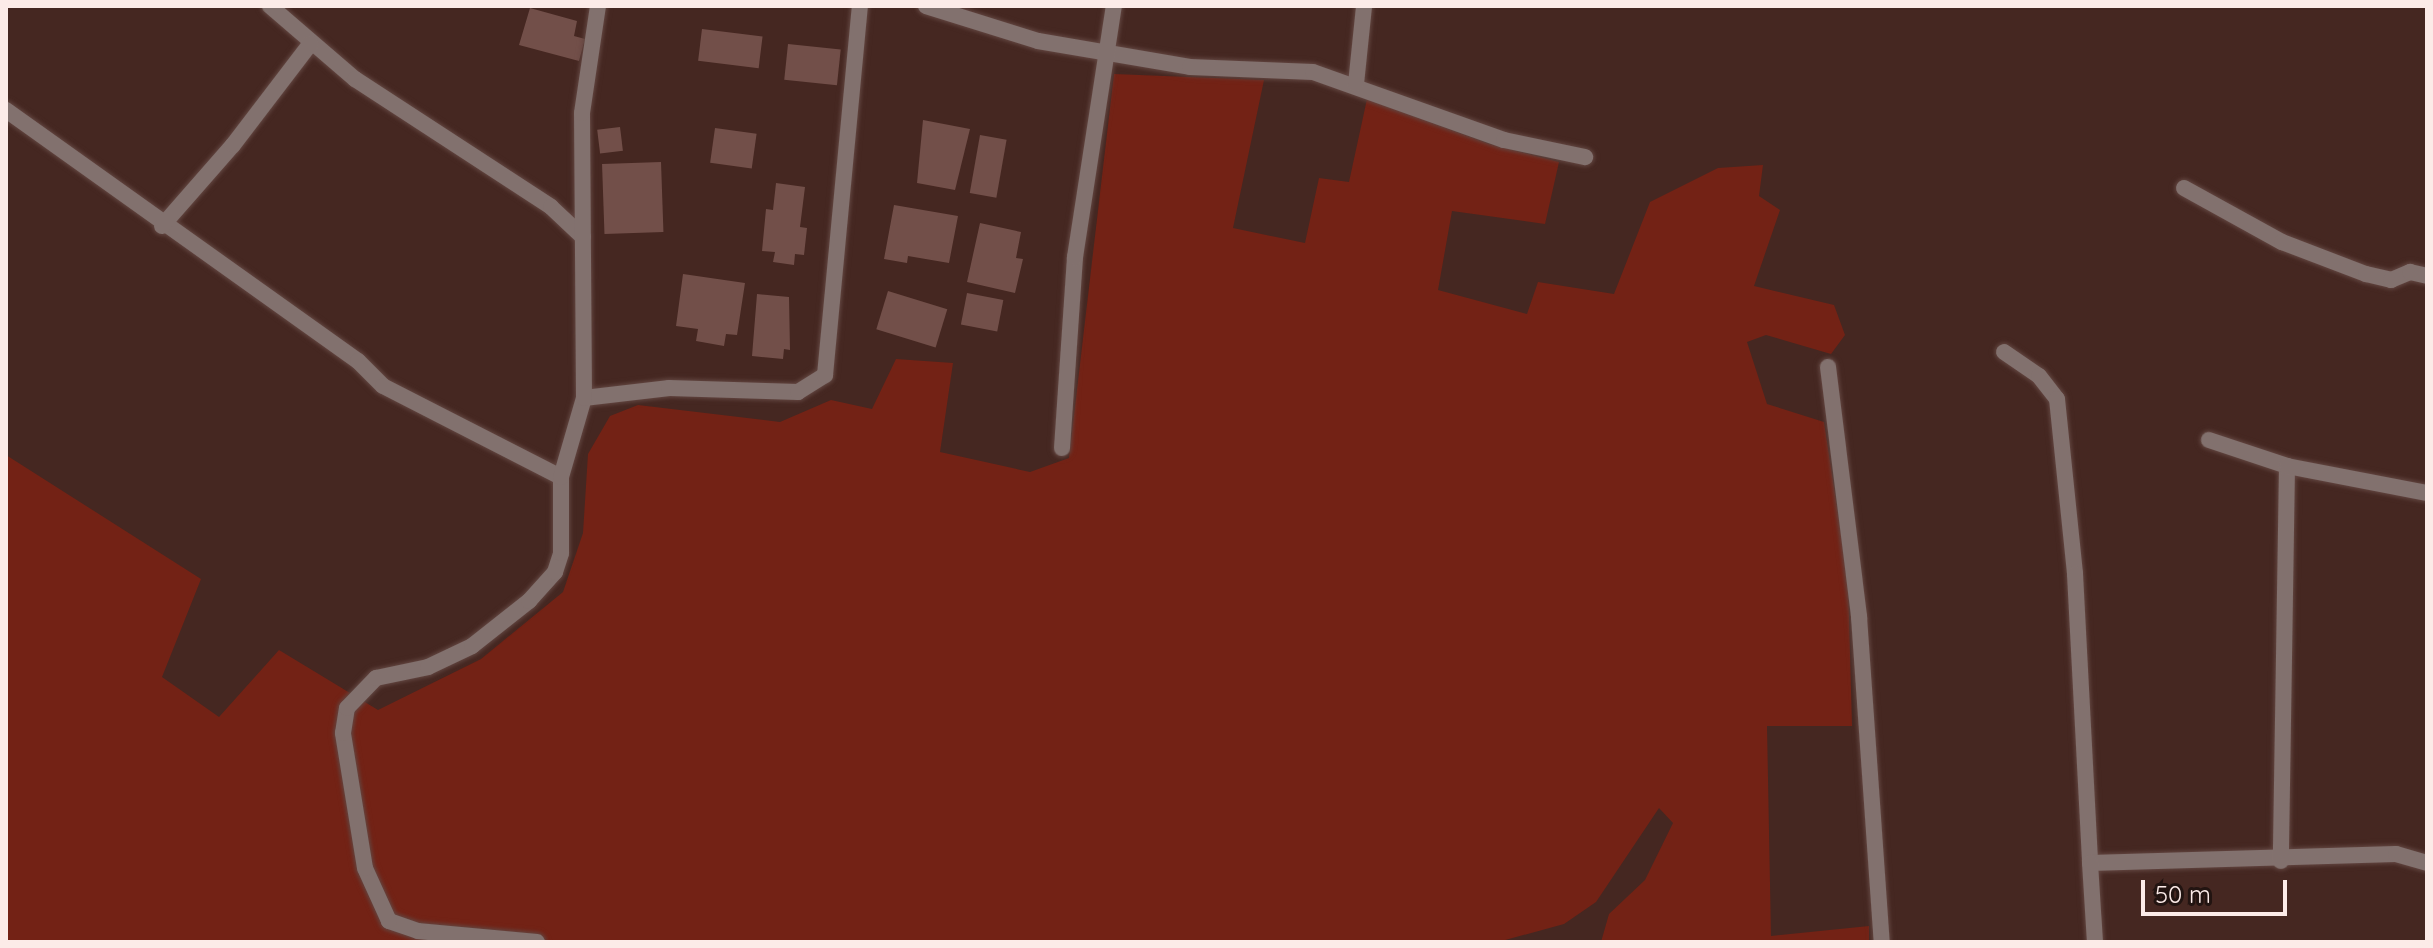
<!DOCTYPE html>
<style>
body{margin:0}
#map{position:relative;width:2433px;height:948px;overflow:hidden;background:#452721;font-family:Quicksand,sans-serif}
div>[style]{position:absolute}
.green>*{inset:0;background:#732215}
.building>*{inset:0;background:#724f49;transform-origin:0 0}
.roads{filter:drop-shadow(0 0 2px #624641) drop-shadow(0 0 2px #624641)}
.street>*{height:16px;margin:-8px;padding:0 8px;transform-origin:8px;border-radius:8px;background:#82716e}
span{translate:-50% -50%;white-space:nowrap;text-align:center;line-height:1.15;-webkit-text-stroke:7px #221411;paint-order:stroke}
.frame{position:absolute;inset:0;border:8px solid #fcebe8;pointer-events:none}
.scale{position:absolute;left:2141px;top:880px;width:146px;height:36px;box-sizing:border-box;border:4px solid #fcebe8;border-top:0;padding-left:10px;font-size:24px;line-height:28px;white-space:nowrap;color:#fcebe8;-webkit-text-stroke:6px #221411;paint-order:stroke}
</style>
<div id="map">
<div class="green">
<i style="clip-path:polygon(1114px 74px,1264px 80px,1233px 228px,1305px 243px,1319px 178px,1349px 182px,1367px 99px,1489px 144px,1559px 162px,1545px 224px,1452px 211px,1438px 290px,1527px 314px,1538px 282px,1614px 294px,1650px 202px,1718px 168px,1763px 165px,1759px 196px,1780px 210px,1754px 286px,1834px 305px,1845px 335px,1831px 354px,1766px 335px,1747px 342px,1767px 404px,1824px 422px,1848px 580px,1852px 726px,1767px 726px,1771px 936px,1869px 926px,1869px 942px,1601px 942px,1609px 914px,1645px 880px,1673px 823px,1659px 808px,1596px 902px,1564px 924px,1498px 942px,6px 942px,6px 455px,201px 579px,162px 677px,219px 717px,279px 650px,378px 710px,481px 659px,563px 592px,583px 533px,588px 454px,610px 416px,638px 405px,780px 422px,831px 400px,872px 409px,896px 359px,953px 363px,940px 452px,1030px 472px,1069px 458px)"></i>
</div>
<div class="building">
<i style="clip-path:polygon(530px 8px,577px 21px,574px 36px,585px 39px,579px 61px,519px 45px)"></i>
<i style="left:702px;top:29px;width:61px;height:32px;rotate:7deg"></i>
<i style="left:788px;top:44px;width:53px;height:36px;rotate:6deg"></i>
<i style="clip-path:polygon(923px 120px,970px 129px,955px 190px,917px 183px)"></i>
<i style="left:620px;top:127px;width:24px;height:23px;rotate:83deg"></i>
<i style="left:715px;top:128px;width:42px;height:35px;rotate:8deg"></i>
<i style="left:980px;top:135px;width:27px;height:59px;rotate:10deg"></i>
<i style="left:661px;top:162px;width:70px;height:59px;rotate:88deg"></i>
<i style="clip-path:polygon(776px 183px,805px 187px,800px 227px,807px 228px,804px 255px,795px 254px,794px 265px,773px 262px,775px 252px,762px 251px,766px 209px,773px 210px)"></i>
<i style="clip-path:polygon(894px 205px,958px 216px,949px 263px,908px 256px,907px 263px,884px 259px)"></i>
<i style="clip-path:polygon(980px 223px,1021px 232px,1016px 258px,1023px 259px,1015px 293px,967px 282px)"></i>
<i style="clip-path:polygon(683px 274px,745px 283px,737px 335px,726px 334px,724px 346px,696px 341px,698px 329px,676px 326px)"></i>
<i style="left:888px;top:291px;width:62px;height:40px;rotate:17deg"></i>
<i style="left:967px;top:293px;width:37px;height:32px;rotate:11deg"></i>
<i style="clip-path:polygon(757px 294px,789px 297px,790px 350px,784px 349px,783px 359px,752px 356px)"></i>
</div>
<div class="roads">
<div class="street">
<i style="left:270px;top:6px;width:112px;rotate:40.7deg"></i>
<i style="left:355px;top:79px;width:234px;rotate:33.1deg"></i>
<i style="left:551px;top:207px;width:44px;rotate:43.2deg"></i>
<i style="left:926px;top:6px;width:117px;rotate:17.4deg"></i>
<i style="left:1038px;top:41px;width:154px;rotate:9.7deg"></i>
<i style="left:1190px;top:67px;width:123px;rotate:2.3deg"></i>
<i style="left:1313px;top:72px;width:203px;rotate:19.6deg"></i>
<i style="left:1504px;top:140px;width:83px;rotate:11.9deg"></i>
<i style="left:1356px;top:84px;width:78px;rotate:-84.1deg"></i>
<i style="left:6px;top:110px;width:432px;rotate:35.5deg"></i>
<i style="left:358px;top:361px;width:35px;rotate:45deg"></i>
<i style="left:383px;top:386px;width:200px;rotate:27.1deg"></i>
<i style="left:2184px;top:188px;width:112px;rotate:28.9deg"></i>
<i style="left:2282px;top:242px;width:90px;rotate:20.9deg"></i>
<i style="left:2366px;top:274px;width:26px;rotate:13deg"></i>
<i style="left:2391px;top:280px;width:21px;rotate:-23deg"></i>
<i style="left:2410px;top:272px;width:17px;rotate:13deg"></i>
<i style="left:162px;top:226px;width:108px;rotate:-48.8deg"></i>
<i style="left:233px;top:145px;width:128px;rotate:-52.6deg"></i>
<i style="left:2004px;top:352px;width:42px;rotate:34.4deg"></i>
<i style="left:2039px;top:376px;width:29px;rotate:52deg"></i>
<i style="left:2057px;top:399px;width:176px;rotate:84.1deg"></i>
<i style="left:2075px;top:574px;width:289px;rotate:87deg"></i>
<i style="left:2090px;top:863px;width:306px;rotate:-1.7deg"></i>
<i style="left:2396px;top:854px;width:32px;rotate:16deg"></i>
<i style="left:1828px;top:367px;width:252px;rotate:82.9deg"></i>
<i style="left:1859px;top:617px;width:326px;rotate:86deg"></i>
<i style="left:584px;top:398px;width:86px;rotate:-6.7deg"></i>
<i style="left:669px;top:388px;width:129px;rotate:1.8deg"></i>
<i style="left:798px;top:392px;width:32px;rotate:-32deg"></i>
<i style="left:825px;top:375px;width:371px;rotate:-84.6deg"></i>
<i style="left:2209px;top:440px;width:82px;rotate:18.4deg"></i>
<i style="left:2287px;top:466px;width:395px;rotate:90.9deg"></i>
<i style="left:1062px;top:448px;width:191px;rotate:-86.1deg"></i>
<i style="left:1075px;top:257px;width:254px;rotate:-81.2deg"></i>
<i style="left:2287px;top:466px;width:143px;rotate:10.9deg"></i>
<i style="left:2090px;top:863px;width:79px;rotate:86.4deg"></i>
<i style="left:537px;top:942px;width:120px;rotate:-174.7deg"></i>
<i style="left:418px;top:931px;width:31px;rotate:-161deg"></i>
<i style="left:389px;top:921px;width:58px;rotate:-114.4deg"></i>
<i style="left:365px;top:868px;width:137px;rotate:-99.3deg"></i>
<i style="left:343px;top:733px;width:25px;rotate:-81deg"></i>
<i style="left:347px;top:708px;width:42px;rotate:-46deg"></i>
<i style="left:376px;top:678px;width:53px;rotate:-11.9deg"></i>
<i style="left:428px;top:667px;width:49px;rotate:-25.5deg"></i>
<i style="left:472px;top:646px;width:73px;rotate:-38.3deg"></i>
<i style="left:529px;top:601px;width:39px;rotate:-48deg"></i>
<i style="left:555px;top:572px;width:20px;rotate:-72deg"></i>
<i style="left:561px;top:553px;width:76px;rotate:-90deg"></i>
<i style="left:561px;top:477px;width:82px;rotate:-73.8deg"></i>
<i style="left:584px;top:398px;width:285px;rotate:-90.4deg"></i>
<i style="left:582px;top:113px;width:108px;rotate:-81.5deg"></i>
</div>
</div>
<div class="frame"></div>
<div class="scale">50 m</div>
</div>
